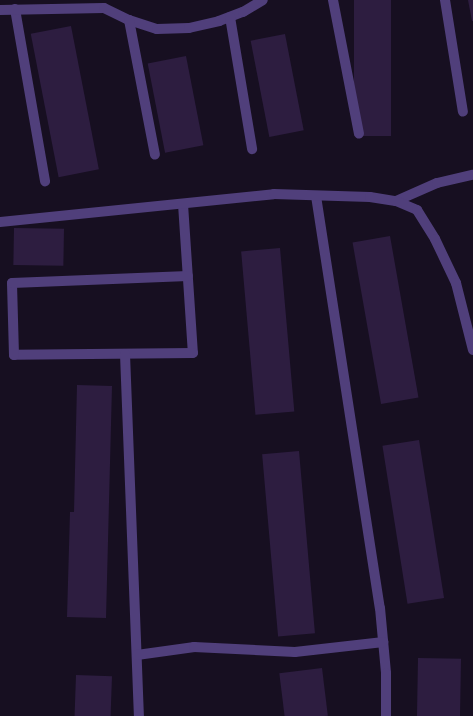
<!DOCTYPE html>
<style>
body{margin:0}
#map{position:relative;width:473px;height:716px;overflow:hidden;background:#170f21;font-family:"IBM Plex Sans",sans-serif}
div>[style]{position:absolute}
.building>*{inset:0;background:#2d1d40;transform-origin:0 0}
.service>*{height:10px;margin:-5px;padding:0 5px;transform-origin:5px;border-radius:5px;background:#503f7b}
span{translate:-50% -50%;white-space:nowrap;text-align:center;line-height:1.15;-webkit-text-stroke:5px #170f21;paint-order:stroke}
</style>
<div id="map">
<div class="building">
<i style="left:354px;top:0;width:37px;height:136px"></i>
<i style="clip-path:polygon(468px 0,473px 0,473px 21px,472px 21px)"></i>
<i style="left:71px;top:26px;width:146px;height:41px;rotate:79deg"></i>
<i style="left:285px;top:34px;width:98px;height:35px;rotate:79deg"></i>
<i style="left:186px;top:56px;width:91px;height:39px;rotate:79deg"></i>
<i style="left:14px;top:228px;width:50px;height:37px;rotate:1deg"></i>
<i style="left:390px;top:236px;width:164px;height:38px;rotate:80deg"></i>
<i style="left:280px;top:248px;width:164px;height:39px;rotate:85deg"></i>
<i style="clip-path:polygon(77px 385px,112px 386px,106px 618px,67px 617px,70px 512px,74px 512px)"></i>
<i style="left:419px;top:440px;width:160px;height:37px;rotate:81deg"></i>
<i style="left:299px;top:451px;width:183px;height:37px;rotate:85deg"></i>
<i style="left:418px;top:658px;width:43px;height:58px;rotate:1deg"></i>
<i style="left:322px;top:668px;width:48px;height:43px;rotate:83deg"></i>
<i style="left:76px;top:675px;width:36px;height:41px;rotate:2deg"></i>
</div>
<div class="service">
<i style="left:333px;top:0;width:136px;rotate:79deg"></i>
<i style="left:445px;top:0;width:113px;rotate:80.9deg"></i>
<i style="left:15px;top:9px;width:175px;rotate:80.1deg"></i>
<i style="left:0;top:10px;width:104px;rotate:-1.1deg"></i>
<i style="left:104px;top:8px;width:28px;rotate:26deg"></i>
<i style="left:129px;top:20px;width:29px;rotate:18deg"></i>
<i style="left:157px;top:29px;width:32px;rotate:-2deg"></i>
<i style="left:189px;top:28px;width:31px;rotate:-13deg"></i>
<i style="left:219px;top:21px;width:26px;rotate:-21deg"></i>
<i style="left:243px;top:12px;width:23px;rotate:-31deg"></i>
<i style="left:230px;top:17px;width:134px;rotate:80.5deg"></i>
<i style="left:129px;top:20px;width:137px;rotate:79.1deg"></i>
<i style="left:316px;top:196px;width:417px;rotate:81.2deg"></i>
<i style="left:380px;top:608px;width:65px;rotate:84.7deg"></i>
<i style="left:386px;top:673px;width:43px;rotate:90deg"></i>
<i style="left:396px;top:201px;width:45px;rotate:-23.7deg"></i>
<i style="left:437px;top:183px;width:37px;rotate:-13deg"></i>
<i style="left:183px;top:204px;width:149px;rotate:86.2deg"></i>
<i style="left:193px;top:353px;width:179px;rotate:179.4deg"></i>
<i style="left:14px;top:355px;width:72px;rotate:-91.6deg"></i>
<i style="left:12px;top:283px;width:176px;rotate:-2.3deg"></i>
<i style="left:0;top:222px;width:275px;rotate:-5.8deg"></i>
<i style="left:274px;top:194px;width:96px;rotate:1.8deg"></i>
<i style="left:370px;top:197px;width:26px;rotate:9deg"></i>
<i style="left:396px;top:201px;width:23px;rotate:23deg"></i>
<i style="left:417px;top:210px;width:34px;rotate:58deg"></i>
<i style="left:435px;top:239px;width:49px;rotate:64.5deg"></i>
<i style="left:456px;top:283px;width:69px;rotate:75.8deg"></i>
<i style="left:125px;top:354px;width:362px;rotate:87.8deg"></i>
<i style="left:137px;top:655px;width:58px;rotate:-8deg"></i>
<i style="left:194px;top:647px;width:101px;rotate:2.8deg"></i>
<i style="left:295px;top:652px;width:89px;rotate:-6.5deg"></i>
</div>
</div>
